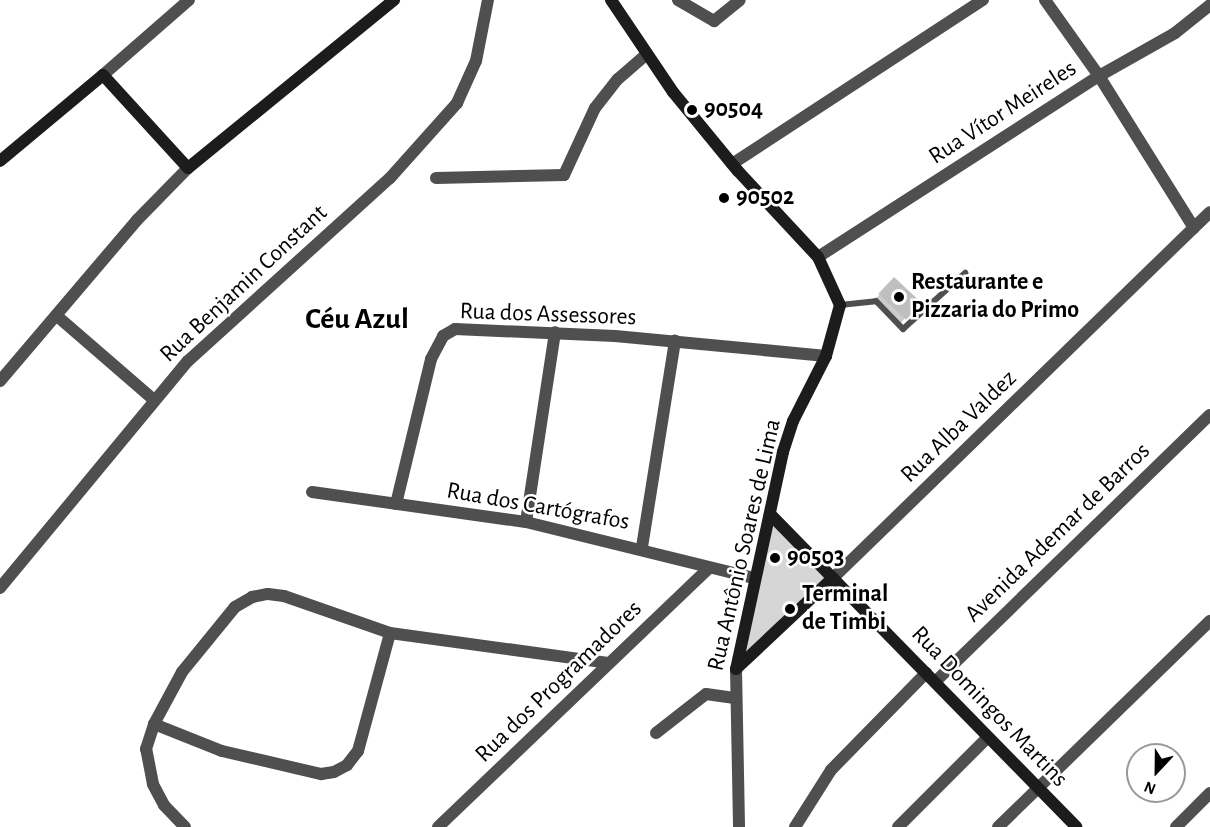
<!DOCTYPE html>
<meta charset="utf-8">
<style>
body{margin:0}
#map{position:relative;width:1210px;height:827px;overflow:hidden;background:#fff;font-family:"Alegreya Sans",sans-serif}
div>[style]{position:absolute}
.green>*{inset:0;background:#d6d6d6}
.shadow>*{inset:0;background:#0003;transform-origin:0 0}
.building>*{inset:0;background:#bfbfbf;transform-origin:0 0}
.lane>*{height:6px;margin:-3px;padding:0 3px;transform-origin:3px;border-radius:3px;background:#4f4f4f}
.street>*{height:12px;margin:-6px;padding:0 6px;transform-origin:6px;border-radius:6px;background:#4f4f4f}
.secondary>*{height:12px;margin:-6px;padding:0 6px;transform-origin:6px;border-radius:6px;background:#1c1c1c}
.dots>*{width:16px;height:16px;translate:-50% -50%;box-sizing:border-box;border:3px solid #fff;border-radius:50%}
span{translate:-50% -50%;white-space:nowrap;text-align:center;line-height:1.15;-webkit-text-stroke:5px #fff;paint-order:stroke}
.poi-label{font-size:24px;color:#000;font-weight:700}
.left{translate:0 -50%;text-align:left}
.street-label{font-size:24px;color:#000}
.district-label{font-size:30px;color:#000;font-weight:700}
.north{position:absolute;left:1126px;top:743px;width:60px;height:60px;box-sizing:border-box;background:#fff;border:2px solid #999;border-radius:50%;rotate:202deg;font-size:16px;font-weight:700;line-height:24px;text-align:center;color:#000}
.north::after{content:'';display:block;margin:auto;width:21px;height:27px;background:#000;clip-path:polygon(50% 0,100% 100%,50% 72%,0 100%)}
</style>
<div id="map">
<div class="green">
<i style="clip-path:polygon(770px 514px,833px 578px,736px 669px)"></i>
</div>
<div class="shadow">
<i style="left:894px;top:279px;width:35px;height:29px;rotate:43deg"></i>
</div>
<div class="building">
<i style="left:894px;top:277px;width:38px;height:23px;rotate:43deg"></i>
</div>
<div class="lane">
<i style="left:840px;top:305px;width:36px;rotate:-6deg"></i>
<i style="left:876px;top:301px;width:39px;rotate:46deg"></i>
<i style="left:903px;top:329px;width:84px;rotate:-42.1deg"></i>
</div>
<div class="street">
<i style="left:678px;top:0;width:42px;rotate:30.3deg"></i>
<i style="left:714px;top:21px;width:33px;rotate:-39deg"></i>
<i style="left:1045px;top:0;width:93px;rotate:54.6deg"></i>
<i style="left:1099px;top:76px;width:179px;rotate:58deg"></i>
<i style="left:103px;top:75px;width:114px;rotate:-41.1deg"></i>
<i style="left:732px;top:164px;width:300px;rotate:-33.2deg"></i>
<i style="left:436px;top:178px;width:128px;rotate:-1.3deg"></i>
<i style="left:564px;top:175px;width:74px;rotate:-65.2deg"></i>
<i style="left:595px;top:108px;width:37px;rotate:-52deg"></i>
<i style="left:618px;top:79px;width:37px;rotate:-41deg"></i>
<i style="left:818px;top:257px;width:334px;rotate:-32.8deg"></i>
<i style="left:1099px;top:76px;width:87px;rotate:-29.5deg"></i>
<i style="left:1175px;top:33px;width:45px;rotate:-38.7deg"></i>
<i style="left:57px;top:316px;width:128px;rotate:40.9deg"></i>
<i style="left:0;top:381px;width:211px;rotate:-49.6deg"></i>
<i style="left:137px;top:220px;width:73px;rotate:-45.6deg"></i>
<i style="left:312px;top:492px;width:216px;rotate:8deg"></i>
<i style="left:526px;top:522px;width:235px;rotate:13.8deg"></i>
<i style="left:396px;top:504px;width:149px;rotate:-76.4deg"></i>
<i style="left:431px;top:359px;width:26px;rotate:-62deg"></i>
<i style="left:443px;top:336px;width:14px;rotate:-30deg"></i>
<i style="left:455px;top:329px;width:160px;rotate:2.5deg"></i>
<i style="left:615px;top:336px;width:212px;rotate:5.4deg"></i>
<i style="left:526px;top:522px;width:192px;rotate:-81.3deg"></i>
<i style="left:642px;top:547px;width:209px;rotate:-80.9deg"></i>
<i style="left:833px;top:578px;width:525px;rotate:-44.15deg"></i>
<i style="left:0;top:588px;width:295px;rotate:-50.4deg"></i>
<i style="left:188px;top:361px;width:273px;rotate:-42.2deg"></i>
<i style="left:390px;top:178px;width:101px;rotate:-48.2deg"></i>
<i style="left:457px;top:103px;width:46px;rotate:-65.7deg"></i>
<i style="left:476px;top:61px;width:62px;rotate:-78.9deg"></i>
<i style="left:736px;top:669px;width:158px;rotate:88.9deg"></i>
<i style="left:935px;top:682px;width:383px;rotate:-44.2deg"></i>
<i style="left:154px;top:724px;width:73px;rotate:21.7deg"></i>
<i style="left:222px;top:751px;width:102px;rotate:13.1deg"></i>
<i style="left:321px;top:774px;width:13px;rotate:-9deg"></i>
<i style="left:334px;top:772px;width:15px;rotate:-28deg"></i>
<i style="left:347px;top:765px;width:18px;rotate:-52deg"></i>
<i style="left:358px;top:751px;width:122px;rotate:-74.8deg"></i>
<i style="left:656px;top:733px;width:63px;rotate:-38deg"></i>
<i style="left:706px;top:694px;width:27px;rotate:8deg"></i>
<i style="left:185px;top:827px;width:30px;rotate:-134deg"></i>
<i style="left:164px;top:805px;width:24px;rotate:-118deg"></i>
<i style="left:153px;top:784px;width:36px;rotate:-101deg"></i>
<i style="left:146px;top:749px;width:26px;rotate:-72deg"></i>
<i style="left:154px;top:724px;width:59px;rotate:-61.7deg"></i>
<i style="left:182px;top:672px;width:84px;rotate:-50.8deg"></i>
<i style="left:235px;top:607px;width:20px;rotate:-30deg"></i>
<i style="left:252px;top:597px;width:16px;rotate:-11deg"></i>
<i style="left:268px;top:594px;width:16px;rotate:7deg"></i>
<i style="left:284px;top:596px;width:112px;rotate:19.2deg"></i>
<i style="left:390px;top:633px;width:220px;rotate:7.8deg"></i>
<i style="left:438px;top:827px;width:375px;rotate:-43.7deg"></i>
<i style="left:795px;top:827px;width:67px;rotate:-57.7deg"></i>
<i style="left:831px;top:770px;width:136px;rotate:-45.6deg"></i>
<i style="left:898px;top:827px;width:127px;rotate:-45deg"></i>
<i style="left:998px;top:827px;width:296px;rotate:-44.2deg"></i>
<i style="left:1176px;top:827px;width:48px;rotate:-45deg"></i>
</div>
<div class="secondary">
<i style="left:611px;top:0;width:111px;rotate:56deg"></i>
<i style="left:673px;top:92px;width:102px;rotate:50.6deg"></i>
<i style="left:738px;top:171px;width:117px;rotate:47.1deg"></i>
<i style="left:818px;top:257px;width:53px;rotate:65.4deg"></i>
<i style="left:840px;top:305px;width:53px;rotate:105.4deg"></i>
<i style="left:826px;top:356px;width:73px;rotate:116.9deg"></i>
<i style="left:793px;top:421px;width:33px;rotate:108deg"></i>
<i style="left:783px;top:452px;width:222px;rotate:102.2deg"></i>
<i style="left:0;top:161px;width:134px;rotate:-39.9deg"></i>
<i style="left:103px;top:75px;width:126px;rotate:47.6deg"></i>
<i style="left:188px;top:168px;width:266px;rotate:-39.2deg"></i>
<i style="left:770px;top:514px;width:438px;rotate:45.6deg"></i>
<i style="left:736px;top:669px;width:133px;rotate:-43.2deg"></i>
</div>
<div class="dots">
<i style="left:692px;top:110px;background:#000"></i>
<i style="left:724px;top:198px;background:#000"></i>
<i style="left:899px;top:297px;background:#000"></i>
<i style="left:775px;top:558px;background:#000"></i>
<i style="left:790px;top:609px;background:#000"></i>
</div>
<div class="poi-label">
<span class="left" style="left:704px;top:110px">90504</span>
<span class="left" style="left:736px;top:198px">90502</span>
<span class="left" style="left:911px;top:297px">Restaurante e<br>Pizzaria do Primo</span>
<span class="left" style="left:787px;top:558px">90503</span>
<span class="left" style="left:802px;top:609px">Terminal<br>de Timbi</span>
</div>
<div class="street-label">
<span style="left:1003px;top:113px;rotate:-33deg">Rua Vítor Meireles</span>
<span style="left:244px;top:284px;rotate:-43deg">Rua Benjamin Constant</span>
<span style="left:548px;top:315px;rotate:2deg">Rua dos Assessores</span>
<span style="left:959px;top:427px;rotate:-44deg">Rua Alba Valdez</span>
<span style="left:538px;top:507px;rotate:10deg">Rua dos Cartógrafos</span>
<span style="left:1058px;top:533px;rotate:-44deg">Avenida Ademar de Barros</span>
<span style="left:745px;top:545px;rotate:-77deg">Rua Antônio Soares de Lima</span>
<span style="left:559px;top:682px;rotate:-44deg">Rua dos Programadores</span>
<span style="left:989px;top:707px;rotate:46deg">Rua Domingos Martins</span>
</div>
<div class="district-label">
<span style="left:357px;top:319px">Céu Azul</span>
</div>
<div class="north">N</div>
</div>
